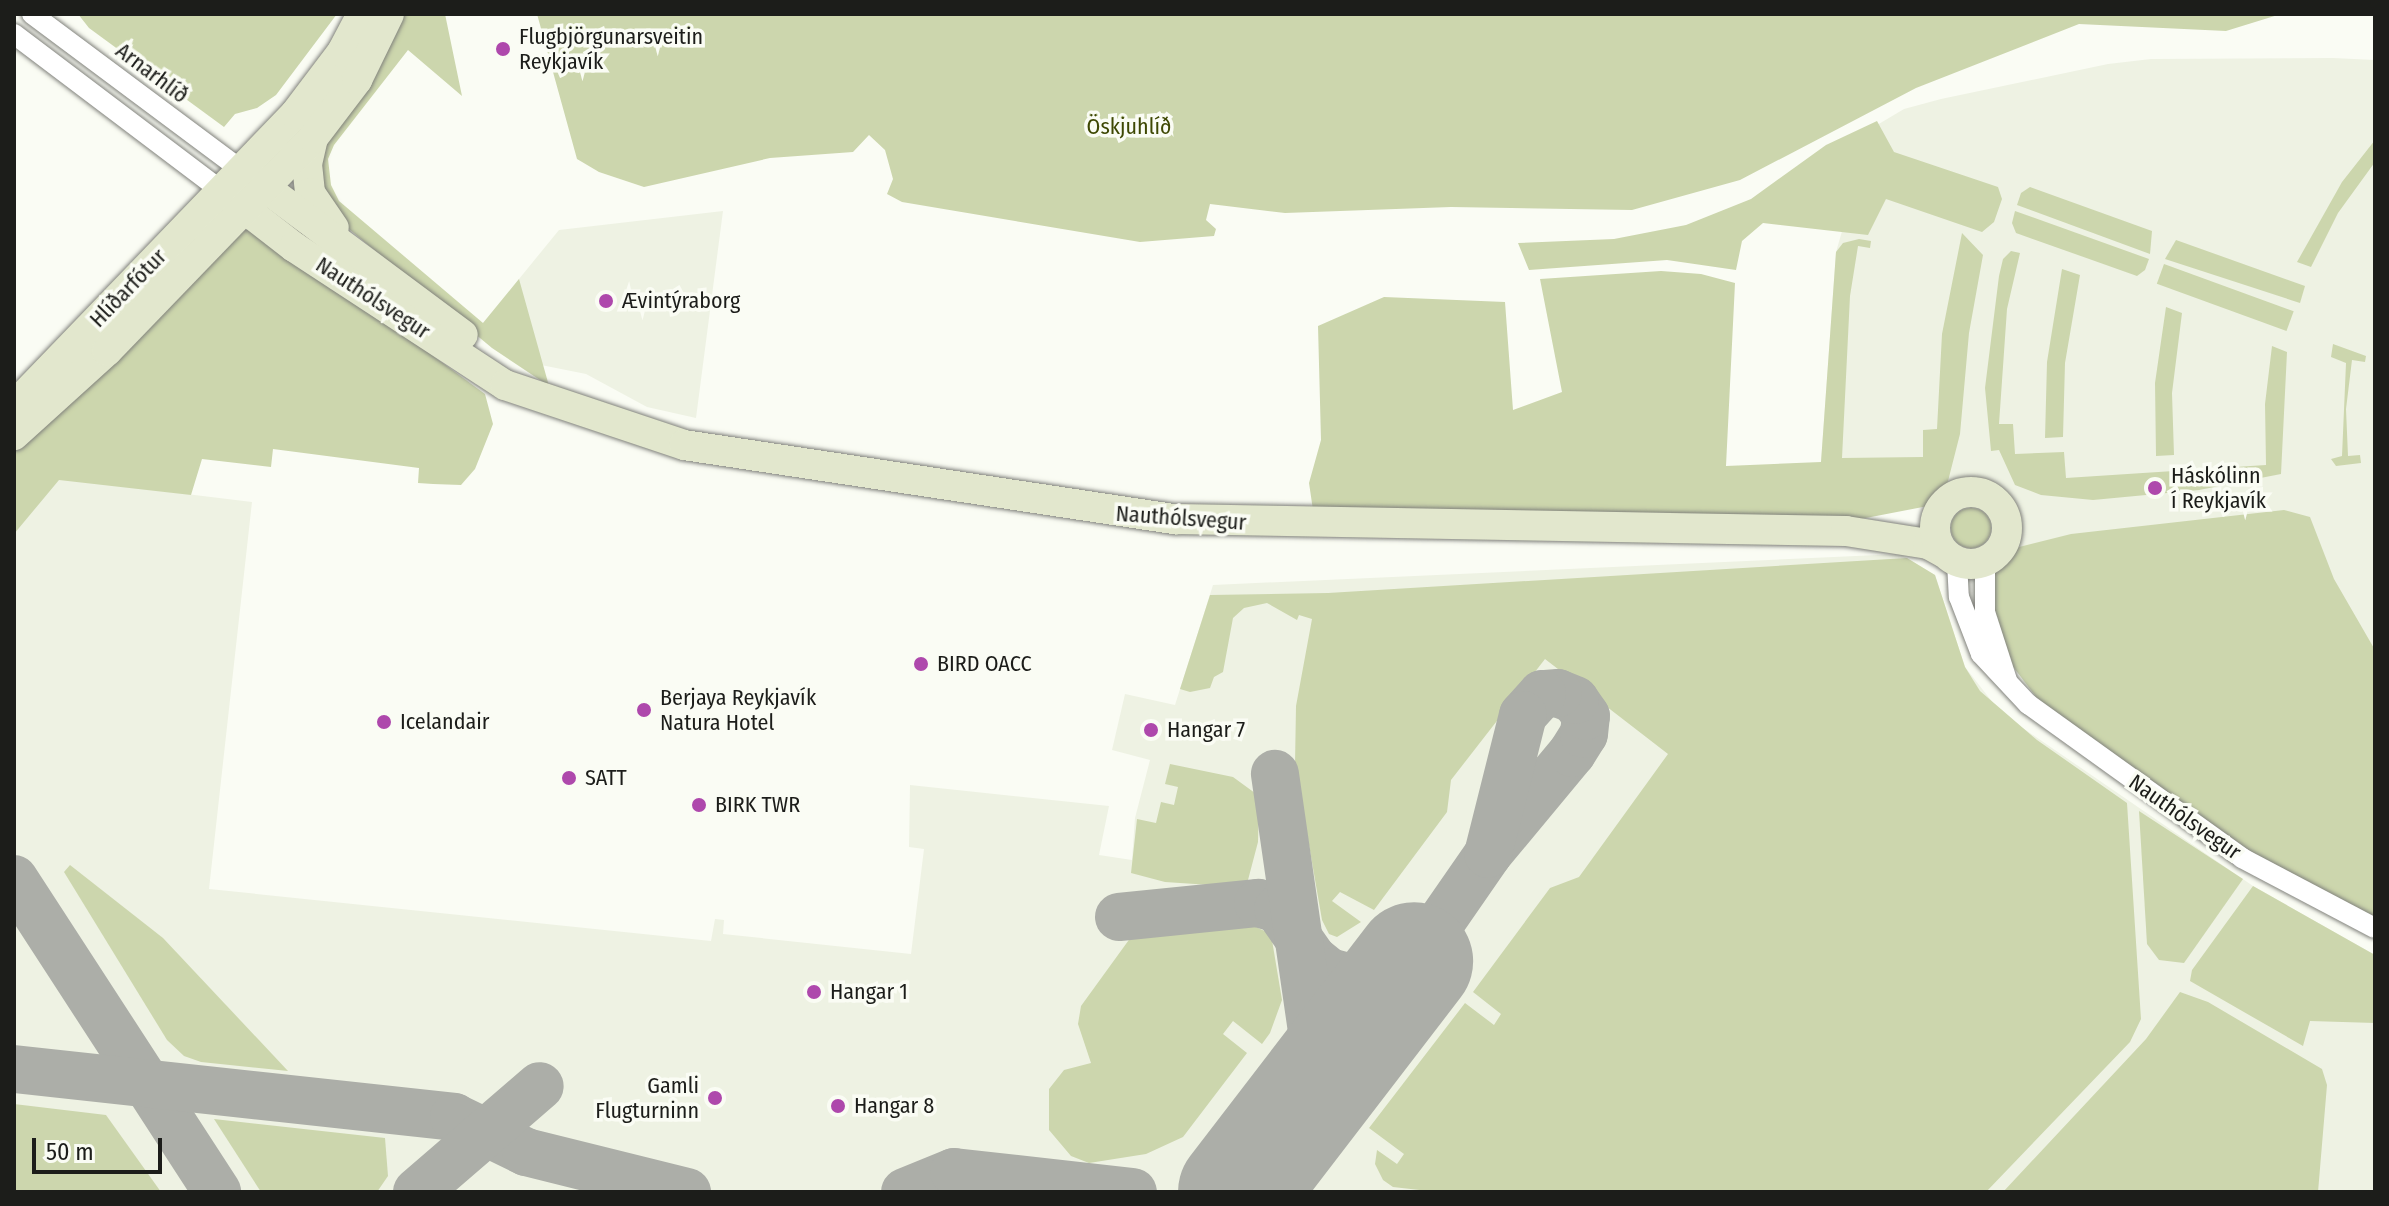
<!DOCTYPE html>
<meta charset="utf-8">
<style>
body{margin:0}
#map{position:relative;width:2389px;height:1206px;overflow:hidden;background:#fafcf4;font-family:"Fira Sans Condensed",sans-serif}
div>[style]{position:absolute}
.built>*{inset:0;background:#eef2e3}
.green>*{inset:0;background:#ccd6ad;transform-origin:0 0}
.round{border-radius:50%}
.taxiway>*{height:48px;margin:-24px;padding:0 24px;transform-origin:24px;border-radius:24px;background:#acaea8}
.runway>*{height:118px;margin:-59px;padding:0 59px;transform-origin:59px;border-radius:59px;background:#acaea8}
.roads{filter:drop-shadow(0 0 2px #81827c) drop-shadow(0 0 2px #81827c)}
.street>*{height:20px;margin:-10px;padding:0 10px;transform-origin:10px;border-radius:10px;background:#fff}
.secondary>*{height:30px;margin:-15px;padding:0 15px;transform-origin:15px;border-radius:15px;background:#e2e7cd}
.secondary>.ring{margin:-15px;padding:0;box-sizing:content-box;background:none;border:30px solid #e2e7cd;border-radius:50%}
.dots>*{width:22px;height:22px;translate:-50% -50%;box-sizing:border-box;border:4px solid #fafcf4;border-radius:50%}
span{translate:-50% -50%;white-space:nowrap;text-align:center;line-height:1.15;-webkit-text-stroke:7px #fafcf4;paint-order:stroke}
.poi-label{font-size:22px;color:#1c1d1a}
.left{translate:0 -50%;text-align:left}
.right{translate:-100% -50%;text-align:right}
.street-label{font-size:22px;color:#1c1d1a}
.park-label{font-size:22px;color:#3e4803}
.frame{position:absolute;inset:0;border:16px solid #1c1d1a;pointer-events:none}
.scale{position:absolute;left:32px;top:1138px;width:130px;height:36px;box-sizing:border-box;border:4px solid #1c1d1a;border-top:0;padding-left:10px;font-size:24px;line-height:28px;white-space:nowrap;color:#1c1d1a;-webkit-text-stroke:6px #fafcf4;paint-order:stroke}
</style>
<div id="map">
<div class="built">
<i style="clip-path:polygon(2333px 58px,2375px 60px,2375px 920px,2041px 703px,2024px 683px,1976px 564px,1966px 564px,1935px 532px,1939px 510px,1935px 488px,1821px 462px,1836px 252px,1872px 128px,1904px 109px,1941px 99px,2108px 64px,2151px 59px)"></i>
<i style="clip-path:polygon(723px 211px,696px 418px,647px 407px,586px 374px,536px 364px,483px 323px,559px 230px)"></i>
<i style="clip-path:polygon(14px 473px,252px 502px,209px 889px,711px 941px,715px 919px,724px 920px,723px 934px,911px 954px,924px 849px,909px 847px,910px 785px,1109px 806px,1099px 855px,1132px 860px,1135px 818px,1150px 760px,1112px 750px,1125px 694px,1175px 705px,1213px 585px,1900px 554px,1935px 575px,1965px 667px,2001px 713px,2253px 886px,2375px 955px,2375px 1192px,14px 1192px)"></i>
</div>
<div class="green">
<i style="clip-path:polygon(78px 14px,337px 14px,276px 95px,257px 108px,235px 114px,224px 127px,89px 28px)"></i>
<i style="clip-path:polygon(395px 14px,445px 14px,462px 96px,408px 50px,334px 145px,328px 159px,331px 185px,339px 201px,483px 323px,519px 279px,549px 386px,492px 348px,343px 224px,312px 171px)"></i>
<i style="clip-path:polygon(537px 14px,2281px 14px,2226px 31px,2079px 24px,1916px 88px,1740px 180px,1632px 210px,1451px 207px,1285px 213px,1210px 204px,1206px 220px,1216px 229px,1214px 236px,1140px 242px,902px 202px,887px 194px,893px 179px,885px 150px,869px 135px,853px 152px,770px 158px,644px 187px,599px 172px,577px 159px)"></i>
<i style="clip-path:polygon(1877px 121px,1894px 152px,1998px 187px,2002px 199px,1994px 222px,1982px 232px,1886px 199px,1868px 235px,1763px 223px,1742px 241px,1736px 270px,1667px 260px,1529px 270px,1518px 243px,1614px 239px,1686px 225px,1751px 199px,1826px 145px)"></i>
<i style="clip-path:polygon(2375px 140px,2375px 162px,2338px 213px,2311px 267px,2297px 262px,2342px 182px)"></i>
<i style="clip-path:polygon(2030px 187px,2152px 231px,2150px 254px,2017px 205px,2021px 193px)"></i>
<i style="clip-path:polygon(2015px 211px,2149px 259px,2145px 270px,2137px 276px,2016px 233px,2012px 223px)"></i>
<i style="clip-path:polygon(260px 229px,485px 394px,493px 424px,475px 469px,461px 485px,433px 484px,418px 483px,419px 468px,273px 449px,271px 467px,202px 459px,191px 495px,59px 480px,14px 534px,14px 443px,230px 230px)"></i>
<i style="clip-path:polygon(1962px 233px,1983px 255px,1969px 333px,1960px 434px,1947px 485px,1928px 506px,1845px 522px,1313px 510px,1309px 483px,1321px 440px,1318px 326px,1384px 297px,1505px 302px,1513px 410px,1562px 392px,1540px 279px,1661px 271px,1701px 274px,1735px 283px,1726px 466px,1821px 462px,1836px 252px,1843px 243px,1859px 239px,1871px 241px,1870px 248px,1858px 246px,1850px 296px,1842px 458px,1923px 457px,1923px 430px,1937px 429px,1942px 334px)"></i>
<i style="clip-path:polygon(2176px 240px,2305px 286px,2300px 303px,2165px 259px)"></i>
<i style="clip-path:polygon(2011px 251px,2020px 253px,2007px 309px,1999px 424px,2013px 424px,2015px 454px,2064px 452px,2066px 478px,2266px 465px,2265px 404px,2272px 346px,2287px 352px,2281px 474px,2199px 490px,2093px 500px,2041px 495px,2015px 485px,1999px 450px,1991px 451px,1985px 388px,1999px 276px,2003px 259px)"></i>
<i style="left:2164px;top:264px;width:138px;height:21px;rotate:20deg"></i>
<i style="clip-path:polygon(2062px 269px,2080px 275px,2065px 363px,2063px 437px,2045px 438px,2047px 362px)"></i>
<i style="clip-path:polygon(2166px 307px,2182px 313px,2172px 393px,2174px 455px,2156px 456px,2155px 383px)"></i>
<i style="clip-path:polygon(2333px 344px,2366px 356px,2365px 362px,2352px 360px,2346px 409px,2348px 456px,2360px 455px,2361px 463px,2336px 466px,2331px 459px,2342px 456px,2346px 363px,2331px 357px)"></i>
<i class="round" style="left:1951px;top:508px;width:40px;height:40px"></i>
<i style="clip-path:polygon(2284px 510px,2310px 517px,2334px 579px,2375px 650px,2375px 920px,2262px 860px,2041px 703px,2011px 664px,1995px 627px,1992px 570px,2019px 547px,2071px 534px)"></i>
<i style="clip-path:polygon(1907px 558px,1935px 575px,1965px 667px,1980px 691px,2037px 740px,2127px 803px,2141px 1019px,2130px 1042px,1986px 1192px,1437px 1192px,1393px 1187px,1383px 1180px,1375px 1164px,1377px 1150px,1397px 1164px,1404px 1154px,1369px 1128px,1465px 1003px,1494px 1025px,1501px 1014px,1473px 992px,1550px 888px,1579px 877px,1668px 754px,1545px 659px,1451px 780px,1447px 812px,1374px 910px,1340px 892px,1332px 901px,1361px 922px,1337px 937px,1329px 934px,1322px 920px,1295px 764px,1296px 706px,1312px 619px,1299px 615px,1297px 620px,1267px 603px,1244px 608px,1233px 618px,1223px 672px,1214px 677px,1210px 688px,1190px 692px,1180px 689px,1210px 595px,1328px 593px)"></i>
<i style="clip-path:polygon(1170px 764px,1233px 777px,1259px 796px,1258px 842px,1248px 880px,1240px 887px,1165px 882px,1131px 873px,1137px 819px,1156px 823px,1161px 802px,1174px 805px,1178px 787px,1165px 784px)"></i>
<i style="clip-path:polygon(2139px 811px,2243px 879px,2184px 963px,2159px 960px,2147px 944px)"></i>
<i style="clip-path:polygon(70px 865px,163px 938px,288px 1071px,201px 1062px,184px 1056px,167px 1040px,64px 872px)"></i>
<i style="clip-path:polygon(2253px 886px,2375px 955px,2375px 1023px,2310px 1021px,2303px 1046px,2190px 981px,2192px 970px)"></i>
<i style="clip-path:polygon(1214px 922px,1256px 927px,1271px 934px,1282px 1000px,1270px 1033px,1262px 1044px,1233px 1021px,1223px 1034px,1247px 1053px,1183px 1137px,1146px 1154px,1089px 1163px,1071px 1156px,1049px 1130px,1049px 1089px,1064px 1070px,1091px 1063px,1078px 1024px,1081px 1006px,1131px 937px)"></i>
<i style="clip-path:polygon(2180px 992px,2208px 1002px,2322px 1069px,2327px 1085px,2318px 1192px,2003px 1192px,2146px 1039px)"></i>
<i style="clip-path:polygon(14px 1104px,106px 1115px,161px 1192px,14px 1192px)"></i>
<i style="clip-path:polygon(214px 1119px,385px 1138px,388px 1176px,377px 1192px,261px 1192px)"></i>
</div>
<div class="taxiway">
<i style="left:14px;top:879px;width:373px;rotate:57deg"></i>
<i style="left:1119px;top:917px;width:140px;rotate:-5.8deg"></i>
<i style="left:1258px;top:903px;width:21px;rotate:17deg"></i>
<i style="left:1278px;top:909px;width:61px;rotate:55deg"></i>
<i style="left:1313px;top:959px;width:21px;rotate:39deg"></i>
<i style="left:1329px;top:972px;width:34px;rotate:15deg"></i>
<i style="left:1362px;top:981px;width:25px;rotate:-11deg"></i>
<i style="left:1387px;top:976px;width:31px;rotate:-29deg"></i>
<i style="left:1414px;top:961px;width:130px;rotate:-55.3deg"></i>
<i style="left:1488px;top:854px;width:131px;rotate:-50.3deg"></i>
<i style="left:1572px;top:753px;width:22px;rotate:-58deg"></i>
<i style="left:1584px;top:734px;width:18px;rotate:-84deg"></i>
<i style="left:1586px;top:716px;width:19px;rotate:-125deg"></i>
<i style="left:1575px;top:700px;width:18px;rotate:-158deg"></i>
<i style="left:1558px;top:693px;width:16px;rotate:176deg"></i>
<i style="left:1542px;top:694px;width:28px;rotate:132deg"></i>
<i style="left:1523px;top:715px;width:143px;rotate:104.1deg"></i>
<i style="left:14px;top:1069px;width:443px;rotate:6.2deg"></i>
<i style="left:454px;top:1117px;width:80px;rotate:25.9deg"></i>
<i style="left:526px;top:1152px;width:166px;rotate:14deg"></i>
<i style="left:417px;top:1192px;width:162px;rotate:-40.8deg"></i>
<i style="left:905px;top:1192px;width:53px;rotate:-22.2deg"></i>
<i style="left:954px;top:1172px;width:180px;rotate:6.4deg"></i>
<i style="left:1211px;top:1192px;width:48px;rotate:-30.3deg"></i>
<i style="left:1252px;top:1168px;width:64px;rotate:-50.1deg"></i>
<i style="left:1293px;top:1119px;width:38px;rotate:-62deg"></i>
<i style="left:1311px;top:1085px;width:33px;rotate:-83deg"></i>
<i style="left:1315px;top:1052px;width:281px;rotate:-98.2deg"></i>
</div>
<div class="runway">
<i style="left:1237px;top:1192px;width:291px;rotate:-52.5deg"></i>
</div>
<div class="roads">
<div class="street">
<i style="left:32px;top:14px;width:263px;rotate:36.7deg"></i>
<i style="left:14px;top:34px;width:262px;rotate:37.1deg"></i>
<i style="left:1957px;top:562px;width:35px;rotate:87deg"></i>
<i style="left:1959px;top:597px;width:61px;rotate:68.9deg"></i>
<i style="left:1981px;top:654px;width:69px;rotate:46.8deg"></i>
<i style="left:2028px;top:704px;width:264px;rotate:35.7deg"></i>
<i style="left:2242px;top:858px;width:150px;rotate:27.8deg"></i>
<i style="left:1985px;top:562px;width:50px;rotate:90deg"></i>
<i style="left:1985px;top:612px;width:71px;rotate:72.1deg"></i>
</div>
<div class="secondary">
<i style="left:313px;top:138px;width:27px;rotate:103deg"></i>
<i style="left:307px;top:164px;width:29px;rotate:84deg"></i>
<i style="left:310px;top:193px;width:42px;rotate:55.6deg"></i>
<i style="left:251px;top:177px;width:264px;rotate:36.7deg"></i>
<i style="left:223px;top:192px;width:90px;rotate:37.8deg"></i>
<i style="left:294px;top:247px;width:252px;rotate:33.2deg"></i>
<i style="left:505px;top:385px;width:189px;rotate:18.5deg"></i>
<i style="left:684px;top:445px;width:498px;rotate:8.6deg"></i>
<i style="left:1176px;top:519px;width:670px;rotate:1.03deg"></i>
<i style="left:1846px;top:531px;width:83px;rotate:9deg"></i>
<i style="left:1928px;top:544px;width:18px;rotate:29deg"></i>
<i style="left:14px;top:406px;width:405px;rotate:-46.1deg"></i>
<i style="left:295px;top:114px;width:78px;rotate:-52.8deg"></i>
<i style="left:342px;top:52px;width:43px;rotate:-62.2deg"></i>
<i style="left:14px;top:435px;width:125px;rotate:-42.1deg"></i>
<i style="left:107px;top:351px;width:296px;rotate:-46deg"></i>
<i style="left:313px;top:138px;width:73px;rotate:-52.8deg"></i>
<i style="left:357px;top:80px;width:73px;rotate:-64.1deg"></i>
<i class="ring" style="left:1935px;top:492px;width:42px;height:42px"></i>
</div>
</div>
<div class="dots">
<i style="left:503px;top:49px;background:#ae48ac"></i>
<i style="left:606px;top:301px;background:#ae48ac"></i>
<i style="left:2155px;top:488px;background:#ae48ac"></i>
<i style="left:921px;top:664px;background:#ae48ac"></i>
<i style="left:644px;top:710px;background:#ae48ac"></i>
<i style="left:384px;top:722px;background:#ae48ac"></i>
<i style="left:1151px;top:730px;background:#ae48ac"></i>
<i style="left:569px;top:778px;background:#ae48ac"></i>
<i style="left:699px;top:805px;background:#ae48ac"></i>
<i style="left:814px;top:992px;background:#ae48ac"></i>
<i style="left:715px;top:1098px;background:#ae48ac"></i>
<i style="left:838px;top:1106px;background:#ae48ac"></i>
</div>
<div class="poi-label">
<span class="left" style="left:519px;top:49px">Flugbjörgunarsveitin<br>Reykjavík</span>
<span class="left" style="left:622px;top:301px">Ævintýraborg</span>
<span class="left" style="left:2171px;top:488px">Háskólinn<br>í Reykjavík</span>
<span class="left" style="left:937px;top:664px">BIRD OACC</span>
<span class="left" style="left:660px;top:710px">Berjaya Reykjavík<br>Natura Hotel</span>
<span class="left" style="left:400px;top:722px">Icelandair</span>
<span class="left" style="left:1167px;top:730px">Hangar 7</span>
<span class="left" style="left:585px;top:778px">SATT</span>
<span class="left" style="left:715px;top:805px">BIRK TWR</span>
<span class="left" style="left:830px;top:992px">Hangar 1</span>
<span class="right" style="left:699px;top:1098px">Gamli<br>Flugturninn</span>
<span class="left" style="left:854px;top:1106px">Hangar 8</span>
</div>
<div class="street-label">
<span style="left:152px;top:73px;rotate:37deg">Arnarhlíð</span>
<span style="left:128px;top:288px;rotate:-46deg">Hlíðarfótur</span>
<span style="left:373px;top:298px;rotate:33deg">Nauthólsvegur</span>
<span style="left:1181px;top:518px;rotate:4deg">Nauthólsvegur</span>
<span style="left:2185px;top:817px;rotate:35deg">Nauthólsvegur</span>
</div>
<div class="park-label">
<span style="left:1129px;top:127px">Öskjuhlíð</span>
</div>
<div class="frame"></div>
<div class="scale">50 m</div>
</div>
